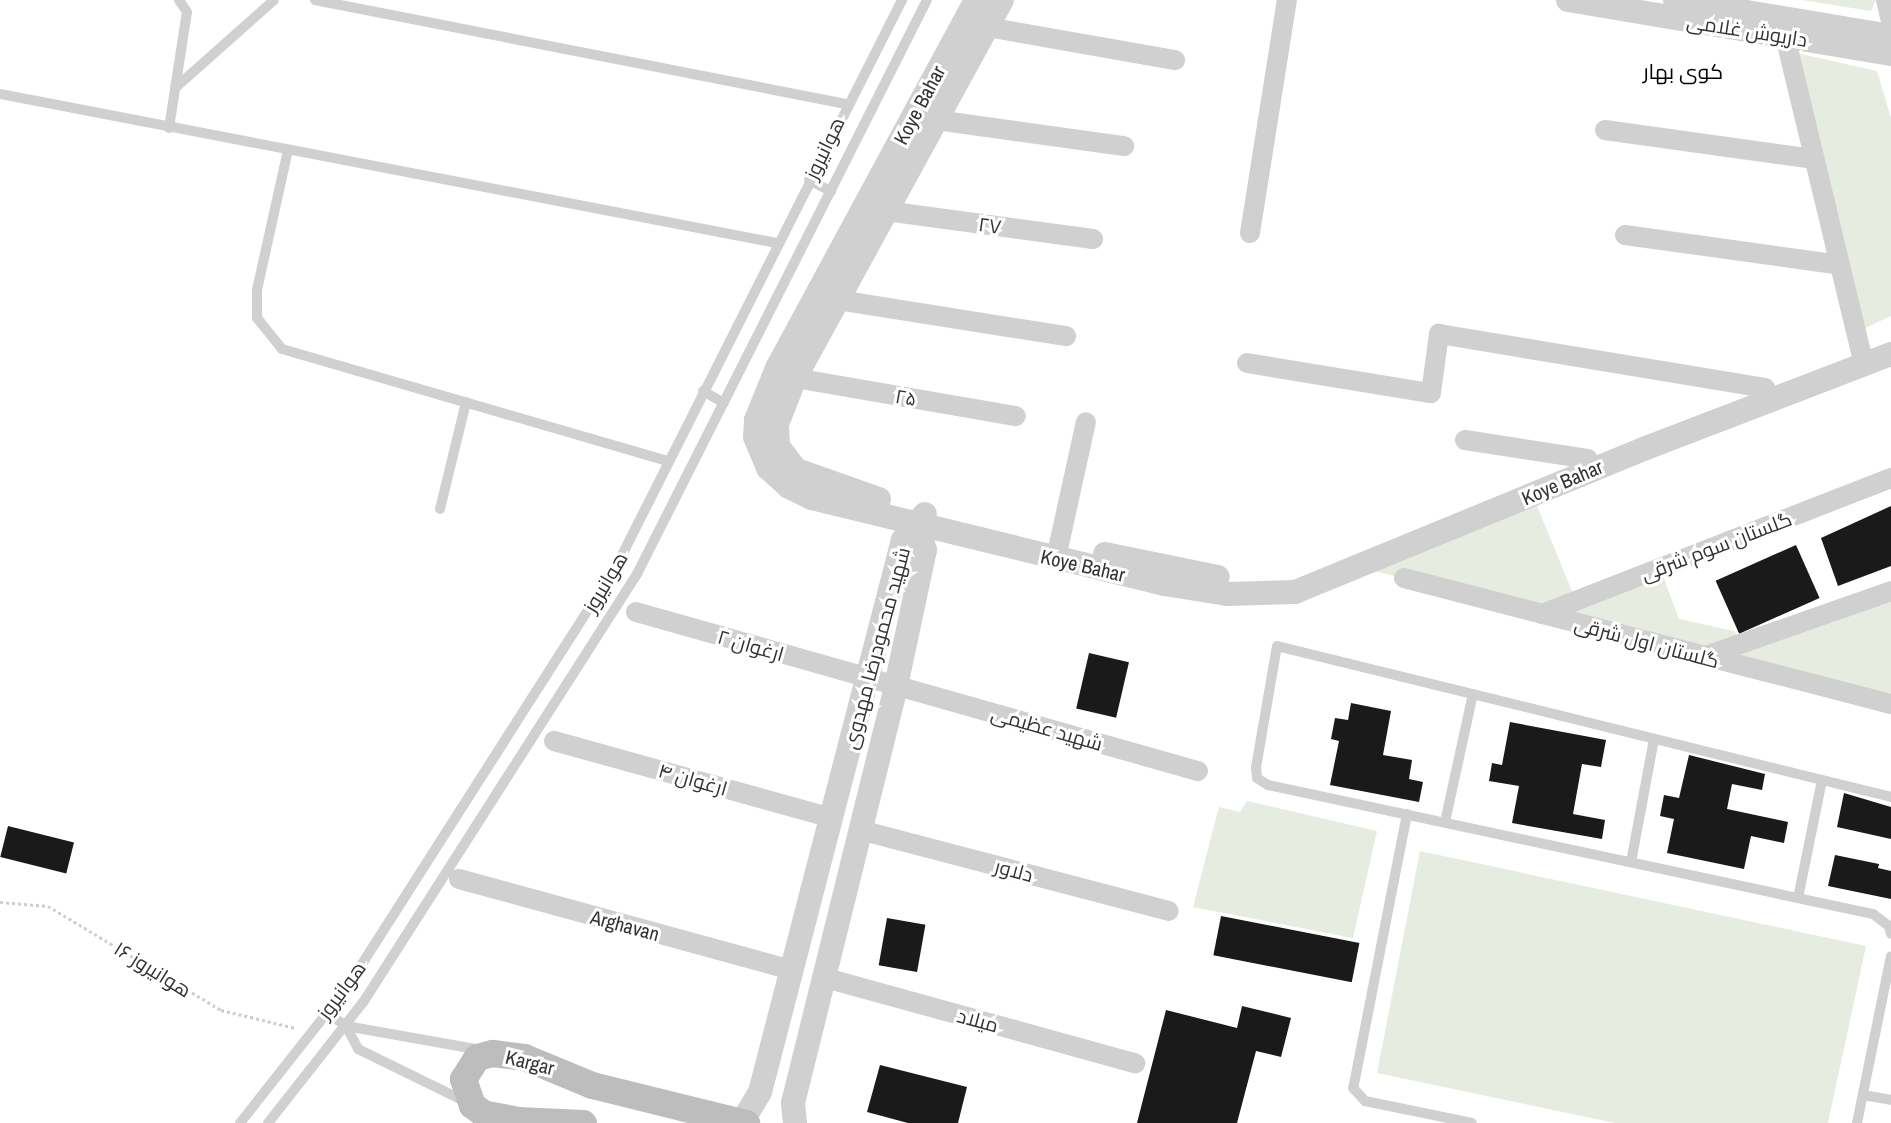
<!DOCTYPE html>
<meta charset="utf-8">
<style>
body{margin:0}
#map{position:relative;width:1891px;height:1123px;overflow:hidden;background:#fff;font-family:"Archivo Narrow",Cairo,sans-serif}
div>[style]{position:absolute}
.green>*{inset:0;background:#e6ecdf}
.building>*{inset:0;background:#1a1a1a;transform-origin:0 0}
.path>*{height:3px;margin-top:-1.5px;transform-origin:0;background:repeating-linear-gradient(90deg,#cdcdcd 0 3px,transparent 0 6px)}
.service>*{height:10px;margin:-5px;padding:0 5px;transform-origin:5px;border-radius:5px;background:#d0d0d0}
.minor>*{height:20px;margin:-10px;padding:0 10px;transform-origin:10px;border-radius:10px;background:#d0d0d0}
.tertiary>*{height:24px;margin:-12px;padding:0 12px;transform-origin:12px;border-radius:12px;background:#d0d0d0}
.secondary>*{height:27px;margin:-13.5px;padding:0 13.5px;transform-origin:13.5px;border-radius:13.5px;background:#bdbdbd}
span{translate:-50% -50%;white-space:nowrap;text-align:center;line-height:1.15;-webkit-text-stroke:6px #fff;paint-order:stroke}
.street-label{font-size:20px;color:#333}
.neighbourhood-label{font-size:21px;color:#000}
</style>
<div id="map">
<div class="green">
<i style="clip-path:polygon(1802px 0,1876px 0,1871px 11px)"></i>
<i style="clip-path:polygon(1796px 53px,1877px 71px,1891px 118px,1891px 316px,1861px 330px)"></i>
<i style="clip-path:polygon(1535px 501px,1576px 601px,1660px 568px,1679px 619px,1734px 631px,1741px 638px,1891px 591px,1891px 704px,1367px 569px)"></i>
<i style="clip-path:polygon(1247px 801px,1377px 831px,1353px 938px,1193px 907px,1219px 807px,1240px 812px)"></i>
<i style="clip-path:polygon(1420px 851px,1866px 946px,1828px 1123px,1615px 1123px,1377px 1073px)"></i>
</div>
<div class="building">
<i style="clip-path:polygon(1891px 506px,1891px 566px,1838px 586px,1821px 538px)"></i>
<i style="left:1796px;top:545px;width:58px;height:88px;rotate:66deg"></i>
<i style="left:1089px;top:653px;width:41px;height:57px;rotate:13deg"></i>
<i style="clip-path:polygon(1351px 703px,1391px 711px,1383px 755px,1412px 760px,1409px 779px,1423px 782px,1419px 802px,1330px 785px,1339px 741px,1331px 739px,1335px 718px,1348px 720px)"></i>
<i style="clip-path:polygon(1510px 722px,1606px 740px,1601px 767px,1582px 764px,1573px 814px,1605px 820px,1602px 839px,1512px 823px,1519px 786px,1489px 781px,1492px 763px,1502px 765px)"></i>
<i style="clip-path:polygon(1689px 755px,1765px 774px,1762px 790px,1732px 784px,1727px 809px,1788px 822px,1784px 843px,1751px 836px,1744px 869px,1667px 853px,1674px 819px,1660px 816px,1664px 795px,1679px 798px)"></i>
<i style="clip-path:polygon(1844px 793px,1891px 807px,1891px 839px,1837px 827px)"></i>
<i style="left:8px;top:826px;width:68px;height:32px;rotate:14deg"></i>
<i style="clip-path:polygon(1835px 855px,1879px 864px,1878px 868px,1891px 871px,1891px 899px,1828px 886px)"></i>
<i style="left:1221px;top:916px;width:141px;height:40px;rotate:11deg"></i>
<i style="left:887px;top:918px;width:39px;height:48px;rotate:10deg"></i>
<i style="clip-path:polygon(1242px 1006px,1291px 1018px,1281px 1057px,1256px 1051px,1237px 1123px,1137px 1123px,1166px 1010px,1237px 1028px)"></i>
<i style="clip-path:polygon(880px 1065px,967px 1087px,958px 1123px,908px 1123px,867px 1112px)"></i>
</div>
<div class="path">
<i style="left:0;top:902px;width:48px;rotate:4.8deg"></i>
<i style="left:48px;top:906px;width:202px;rotate:31deg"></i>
<i style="left:221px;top:1010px;width:77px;rotate:13.5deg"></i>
</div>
<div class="service">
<i style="left:315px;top:0;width:541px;rotate:11.08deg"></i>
<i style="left:175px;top:88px;width:132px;rotate:-41.6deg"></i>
<i style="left:0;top:94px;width:791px;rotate:10.86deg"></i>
<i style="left:169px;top:128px;width:117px;rotate:-81.2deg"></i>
<i style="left:187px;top:12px;width:14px;rotate:-124deg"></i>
<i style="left:288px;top:150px;width:143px;rotate:102.5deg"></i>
<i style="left:257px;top:290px;width:28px;rotate:90deg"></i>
<i style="left:257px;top:318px;width:40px;rotate:51deg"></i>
<i style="left:282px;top:349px;width:402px;rotate:16.2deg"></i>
<i style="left:809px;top:180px;width:25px;rotate:27deg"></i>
<i style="left:703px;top:391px;width:24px;rotate:30deg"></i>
<i style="left:440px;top:509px;width:110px;rotate:-76.3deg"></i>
<i style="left:1891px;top:797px;width:632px;rotate:-166.18deg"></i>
<i style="left:1277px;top:646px;width:123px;rotate:99.8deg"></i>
<i style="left:1256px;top:767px;width:11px;rotate:85deg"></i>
<i style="left:1257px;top:778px;width:13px;rotate:32deg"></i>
<i style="left:1268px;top:785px;width:619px;rotate:12.04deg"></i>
<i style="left:1873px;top:914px;width:20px;rotate:37deg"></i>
<i style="left:1889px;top:926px;width:8px;rotate:76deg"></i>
<i style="left:1407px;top:814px;width:279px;rotate:101.1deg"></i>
<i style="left:1353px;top:1088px;width:18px;rotate:47deg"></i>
<i style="left:1365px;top:1101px;width:109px;rotate:11.6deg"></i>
<i style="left:1445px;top:822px;width:131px;rotate:-77.7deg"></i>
<i style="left:1631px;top:862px;width:125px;rotate:-79.4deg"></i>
<i style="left:1798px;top:898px;width:120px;rotate:-78.5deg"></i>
<i style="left:326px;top:1012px;width:24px;rotate:35deg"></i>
<i style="left:346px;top:1026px;width:137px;rotate:10.1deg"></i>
<i style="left:346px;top:1026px;width:26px;rotate:62deg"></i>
<i style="left:358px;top:1049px;width:120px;rotate:26.1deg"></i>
<i style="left:1863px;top:1095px;width:28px;rotate:10deg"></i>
<i style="left:240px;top:1123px;width:171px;rotate:-51.7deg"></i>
<i style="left:346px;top:989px;width:505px;rotate:-57.44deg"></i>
<i style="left:618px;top:563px;width:631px;rotate:-63.23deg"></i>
<i style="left:268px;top:1123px;width:155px;rotate:-51.8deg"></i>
<i style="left:364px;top:1001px;width:507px;rotate:-57.41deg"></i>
<i style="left:637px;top:574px;width:643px;rotate:-63.2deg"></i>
<i style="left:1857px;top:1123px;width:170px;rotate:-78.5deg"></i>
</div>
<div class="minor">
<i style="left:1886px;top:0;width:22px;rotate:77deg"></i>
<i style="left:987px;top:27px;width:191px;rotate:10deg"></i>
<i style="left:1785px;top:36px;width:337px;rotate:76.5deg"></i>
<i style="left:936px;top:120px;width:190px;rotate:7.9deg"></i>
<i style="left:1605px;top:130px;width:211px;rotate:7.9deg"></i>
<i style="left:886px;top:211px;width:209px;rotate:7.7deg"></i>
<i style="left:1250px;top:233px;width:236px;rotate:-81deg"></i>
<i style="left:1625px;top:235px;width:217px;rotate:7.9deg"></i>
<i style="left:838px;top:300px;width:231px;rotate:9deg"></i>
<i style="left:1247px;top:363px;width:186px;rotate:9.3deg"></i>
<i style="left:1431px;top:393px;width:60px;rotate:-82.3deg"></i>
<i style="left:1439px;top:334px;width:330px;rotate:9.4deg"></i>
<i style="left:1765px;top:388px;width:13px;rotate:67deg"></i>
<i style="left:795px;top:378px;width:224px;rotate:9.8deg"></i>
<i style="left:1465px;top:440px;width:124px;rotate:8.8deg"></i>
<i style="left:1056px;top:558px;width:139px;rotate:-77.6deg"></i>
<i style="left:1404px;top:578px;width:503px;rotate:14.51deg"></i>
<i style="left:636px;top:612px;width:584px;rotate:15.8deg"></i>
<i style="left:1542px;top:614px;width:375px;rotate:-21.3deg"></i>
<i style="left:1703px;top:657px;width:199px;rotate:-19.3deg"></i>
<i style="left:554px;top:741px;width:288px;rotate:15.5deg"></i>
<i style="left:860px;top:830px;width:319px;rotate:14.7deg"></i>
<i style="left:459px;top:879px;width:345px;rotate:15.3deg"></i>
<i style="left:822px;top:977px;width:325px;rotate:15.4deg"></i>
</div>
<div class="tertiary">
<i style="left:976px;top:0;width:418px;rotate:118.4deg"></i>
<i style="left:777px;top:368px;width:56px;rotate:112deg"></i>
<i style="left:756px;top:420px;width:17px;rotate:93deg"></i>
<i style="left:755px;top:437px;width:34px;rotate:67deg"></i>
<i style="left:768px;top:468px;width:28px;rotate:42deg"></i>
<i style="left:789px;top:487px;width:25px;rotate:26deg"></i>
<i style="left:812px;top:498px;width:362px;rotate:13.7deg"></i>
<i style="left:1164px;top:584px;width:64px;rotate:9deg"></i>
<i style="left:1227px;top:594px;width:68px;rotate:-1.7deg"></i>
<i style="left:1295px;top:592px;width:379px;rotate:-22.3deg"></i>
<i style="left:1646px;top:448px;width:262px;rotate:-21deg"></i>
<i style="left:1568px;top:0;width:327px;rotate:9.5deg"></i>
<i style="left:1675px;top:0;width:219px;rotate:9.5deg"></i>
<i style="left:879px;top:499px;width:88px;rotate:-160.7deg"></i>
<i style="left:796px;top:470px;width:30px;rotate:-127deg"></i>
<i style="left:778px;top:446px;width:22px;rotate:-93deg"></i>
<i style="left:777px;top:424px;width:49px;rotate:-68.6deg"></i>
<i style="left:795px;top:378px;width:431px;rotate:-61.3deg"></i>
<i style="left:1105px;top:554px;width:115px;rotate:11.5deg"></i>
<i style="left:742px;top:1122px;width:35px;rotate:-59deg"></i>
<i style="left:760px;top:1092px;width:570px;rotate:-75.48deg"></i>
<i style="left:903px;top:540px;width:34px;rotate:-50deg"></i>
<i style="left:795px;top:1123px;width:20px;rotate:-96deg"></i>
<i style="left:793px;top:1103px;width:430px;rotate:-76.1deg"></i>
<i style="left:896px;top:686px;width:139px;rotate:-78deg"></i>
<i style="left:925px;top:550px;width:26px;rotate:-106deg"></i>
</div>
<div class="secondary">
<i style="left:583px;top:1123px;width:65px;rotate:-177.4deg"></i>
<i style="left:518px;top:1120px;width:36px;rotate:-169deg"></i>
<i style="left:483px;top:1113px;width:14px;rotate:-144deg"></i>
<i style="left:472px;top:1105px;width:28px;rotate:-109deg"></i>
<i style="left:463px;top:1079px;width:26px;rotate:-58deg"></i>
<i style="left:477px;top:1057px;width:16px;rotate:-15deg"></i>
<i style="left:492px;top:1053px;width:32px;rotate:7deg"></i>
<i style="left:524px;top:1057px;width:74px;rotate:22.4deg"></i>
<i style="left:592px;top:1085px;width:159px;rotate:13.9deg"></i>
</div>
<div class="street-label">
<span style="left:1747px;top:30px;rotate:9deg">داریوش غلامی</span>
<span style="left:919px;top:105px;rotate:-62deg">Koye Bahar</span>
<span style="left:824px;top:148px;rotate:-64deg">هوانیروز</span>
<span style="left:990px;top:225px;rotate:8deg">۲۷</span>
<span style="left:906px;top:397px;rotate:10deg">۲۵</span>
<span style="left:1562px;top:482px;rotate:-23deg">Koye Bahar</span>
<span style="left:1716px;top:546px;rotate:-21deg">گلستان سوم شرقی</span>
<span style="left:1083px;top:565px;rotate:13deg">Koye Bahar</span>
<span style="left:605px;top:582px;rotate:-59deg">هوانیروز</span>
<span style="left:1647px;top:642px;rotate:15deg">گلستان اول شرقی</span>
<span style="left:751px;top:645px;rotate:16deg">ارغوان ۲</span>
<span style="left:876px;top:648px;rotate:-75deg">شهید محمودرضا مهدوی</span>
<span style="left:1047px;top:728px;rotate:16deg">شهید عظیمی</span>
<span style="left:693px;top:779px;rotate:16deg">ارغوان ۴</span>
<span style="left:1014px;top:870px;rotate:15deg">دلاور</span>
<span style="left:625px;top:925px;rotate:15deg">Arghavan</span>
<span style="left:153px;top:969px;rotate:32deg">هوانیروز ۱۶</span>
<span style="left:341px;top:990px;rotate:-53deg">هوانیروز</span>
<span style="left:978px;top:1020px;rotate:15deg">میلاد</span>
<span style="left:530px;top:1062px;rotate:14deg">Kargar</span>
</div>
<div class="neighbourhood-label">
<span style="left:1683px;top:72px">کوی بهار</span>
</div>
</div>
